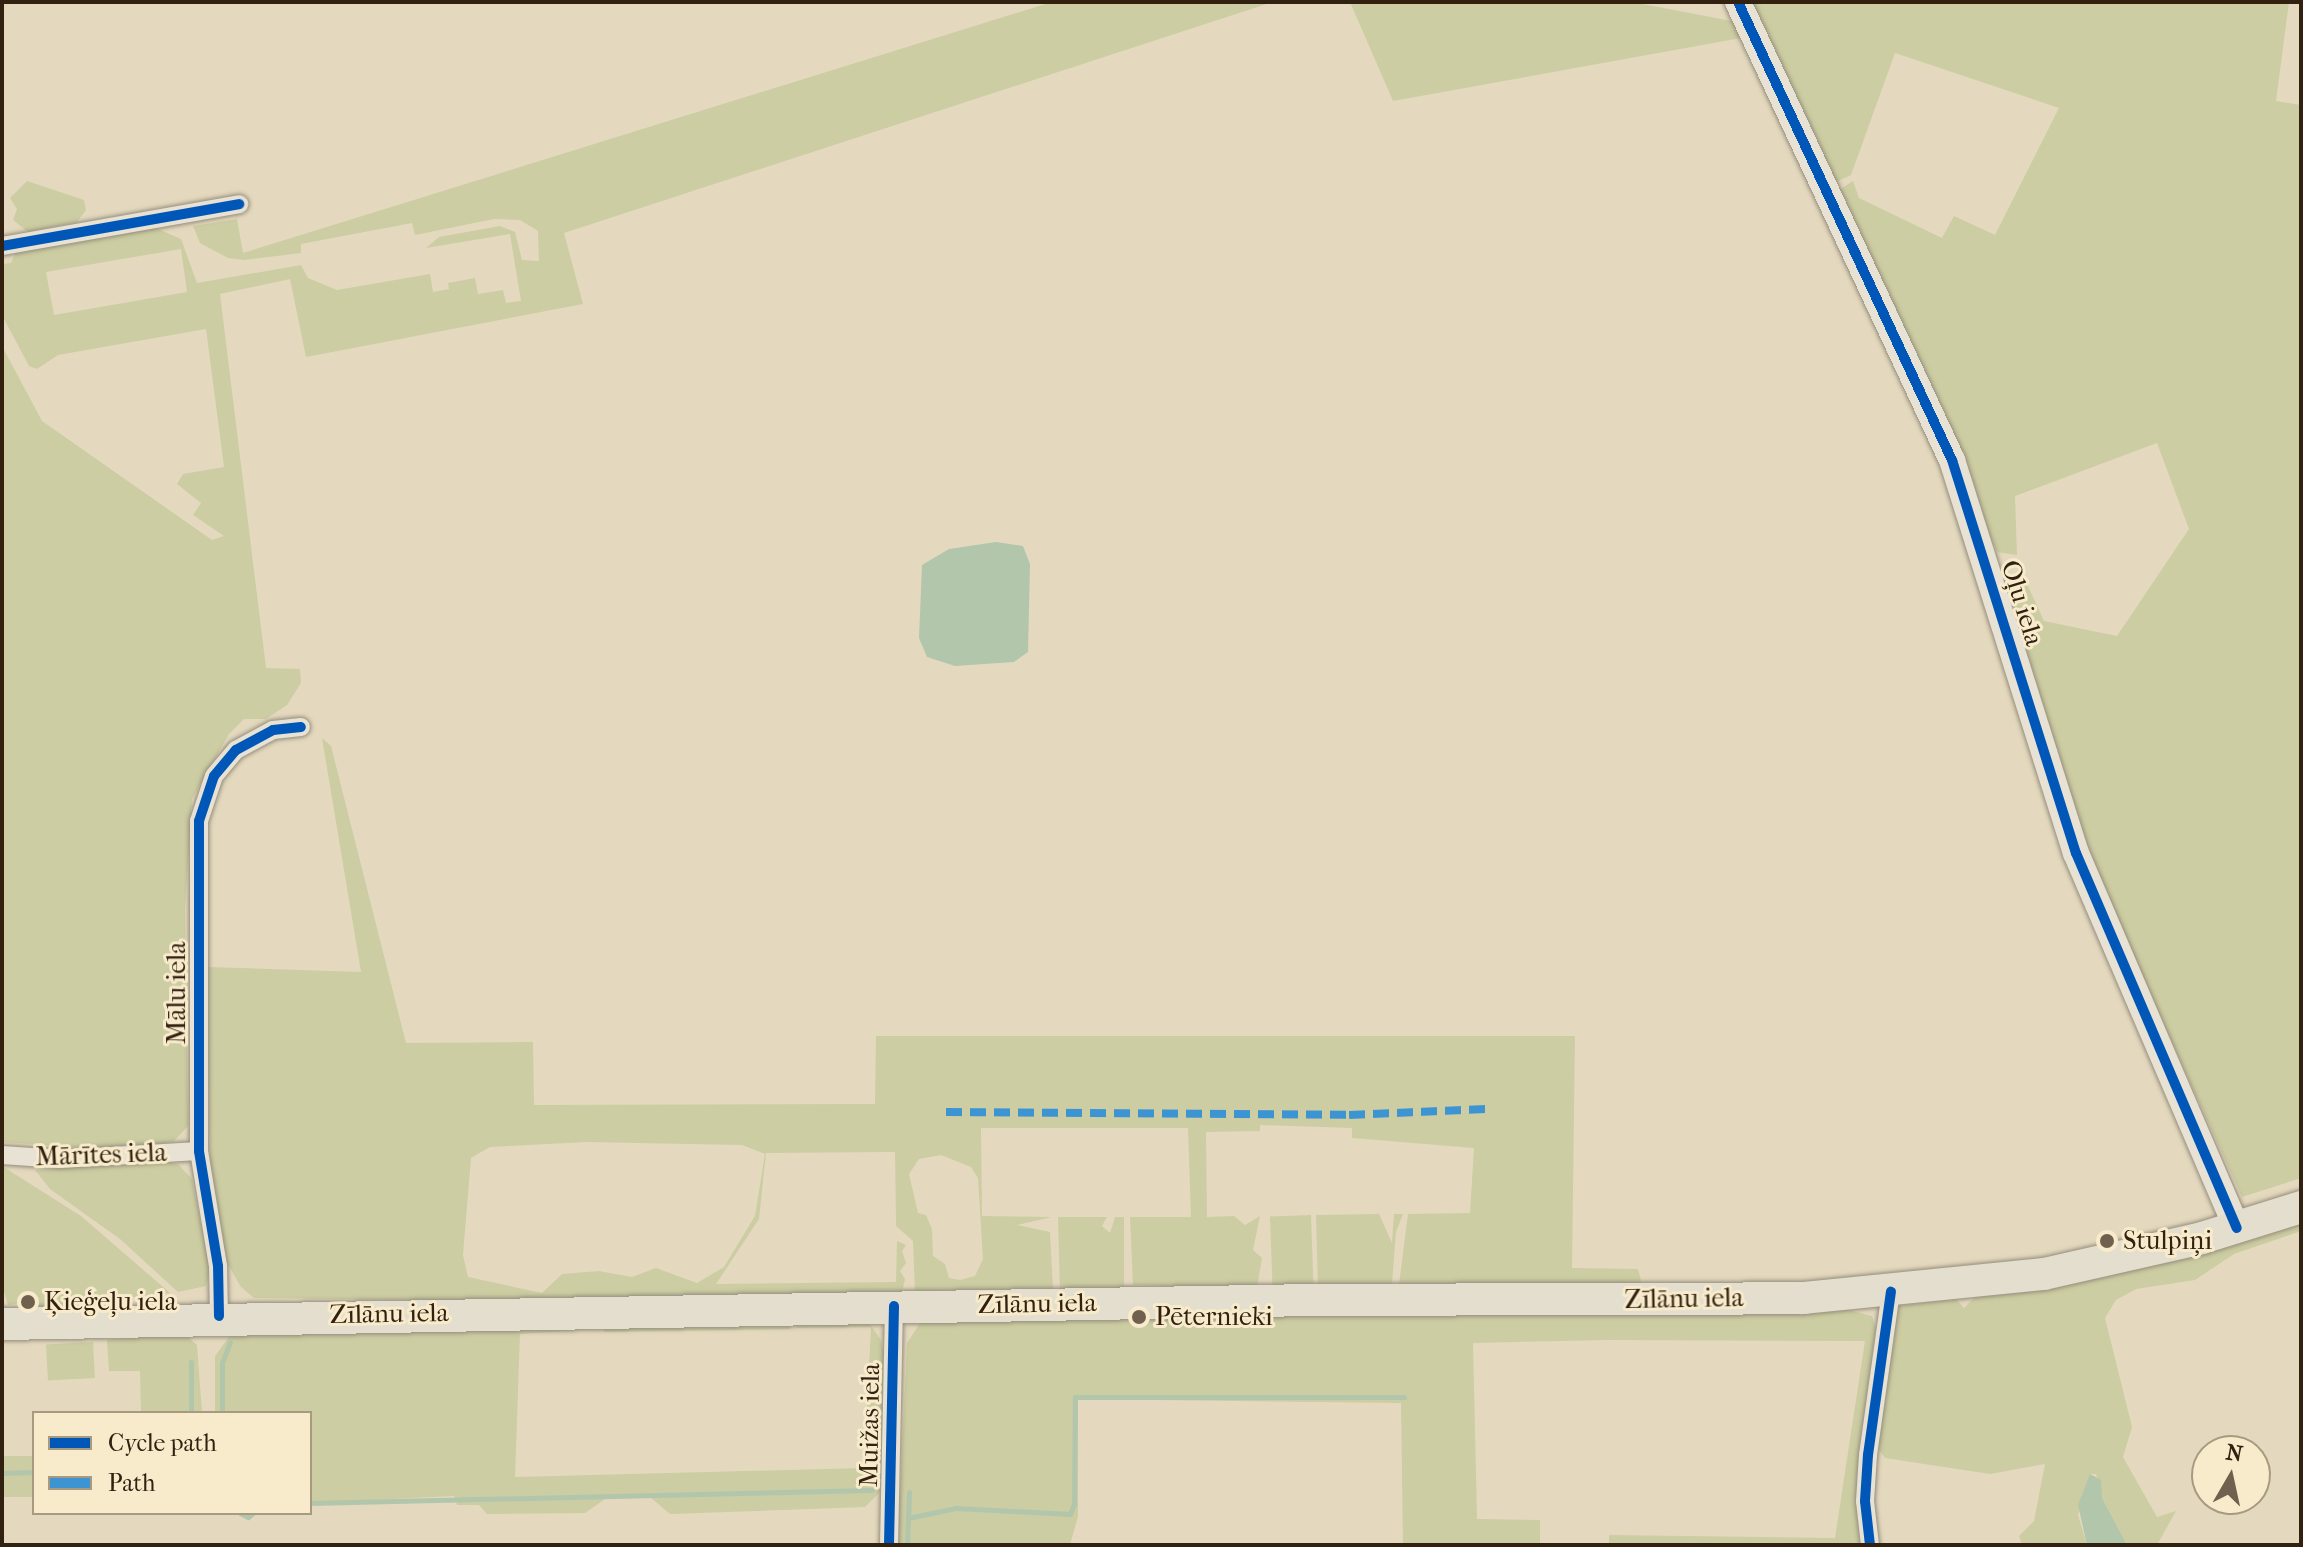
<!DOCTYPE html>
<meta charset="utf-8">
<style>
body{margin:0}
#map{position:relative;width:2303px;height:1547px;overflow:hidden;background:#e4d9be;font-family:"IM FELL French Canon",serif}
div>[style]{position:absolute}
.green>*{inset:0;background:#cccda2;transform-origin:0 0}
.water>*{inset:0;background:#b2c6ac}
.stream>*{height:5px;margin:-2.5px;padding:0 2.5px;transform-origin:2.5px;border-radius:2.5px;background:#b2c6ac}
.roads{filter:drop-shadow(0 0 2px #958d7c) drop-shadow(0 0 2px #958d7c)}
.street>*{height:18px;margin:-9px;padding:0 9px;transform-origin:9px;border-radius:9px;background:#e8e2d5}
.secondary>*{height:26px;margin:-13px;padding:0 13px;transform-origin:13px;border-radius:13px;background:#e8e2d5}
.highway>*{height:32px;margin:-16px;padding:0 16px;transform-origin:16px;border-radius:16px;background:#e4dece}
.quiet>*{height:8px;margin-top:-4px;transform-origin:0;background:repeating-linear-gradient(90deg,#3d94d3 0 16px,transparent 0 24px)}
.cycleway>*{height:10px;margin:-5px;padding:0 5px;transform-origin:5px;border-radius:5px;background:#0057b8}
.dots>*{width:22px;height:22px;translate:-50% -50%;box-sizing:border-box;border:4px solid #f7ebcb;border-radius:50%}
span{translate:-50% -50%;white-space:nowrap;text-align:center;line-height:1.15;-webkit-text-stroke:6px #f7ebcb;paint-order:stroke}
.street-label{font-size:26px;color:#322011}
.poi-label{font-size:26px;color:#322011}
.left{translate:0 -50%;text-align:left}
.frame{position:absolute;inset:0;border:4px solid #322011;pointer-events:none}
.legend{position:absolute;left:32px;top:1411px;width:280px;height:104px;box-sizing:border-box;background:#f7ebcb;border:2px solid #a89a81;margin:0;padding:10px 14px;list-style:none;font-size:24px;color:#322011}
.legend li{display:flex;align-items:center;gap:16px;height:40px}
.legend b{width:40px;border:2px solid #a89a81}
.north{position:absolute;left:2191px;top:1435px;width:80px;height:80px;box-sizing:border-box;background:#f7ebcb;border:2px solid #a89a81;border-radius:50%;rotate:9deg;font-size:22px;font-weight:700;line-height:32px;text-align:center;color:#322011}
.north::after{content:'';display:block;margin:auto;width:28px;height:36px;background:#70614e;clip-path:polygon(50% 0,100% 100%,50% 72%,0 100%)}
</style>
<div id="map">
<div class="green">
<i style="clip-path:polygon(evenodd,1052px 2px,1273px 2px,564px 233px,583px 304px,306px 357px,290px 279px,220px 294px,266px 668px,300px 669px,301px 683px,287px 705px,266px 719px,244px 719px,229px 734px,192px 799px,185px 909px,188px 1126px,173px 1142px,103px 1149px,2px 1142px,2px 346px,42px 421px,212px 540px,224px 536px,193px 515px,201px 503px,177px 484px,183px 474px,224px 467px,206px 329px,58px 355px,37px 369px,29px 366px,2px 315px,2px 264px,11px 263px,16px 252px,151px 226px,181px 239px,197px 283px,301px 265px,308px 278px,337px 290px,430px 274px,433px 292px,449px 289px,448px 283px,475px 278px,478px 294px,503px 290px,506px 303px,521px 301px,510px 234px,426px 248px,439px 237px,500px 226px,515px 232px,522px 260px,539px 261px,538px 231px,520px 220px,494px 219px,415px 235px,412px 223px,301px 244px,301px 253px,244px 260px,228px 258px,200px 243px,193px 226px,237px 219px,243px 253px,1052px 2px,181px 249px,187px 292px,54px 315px,46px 272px,181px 249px)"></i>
<i style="clip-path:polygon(1350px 2px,1632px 2px,1737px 22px,1741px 38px,1393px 101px)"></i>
<i style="clip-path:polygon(1748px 2px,2289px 2px,2276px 101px,2301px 105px,2301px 1178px,2242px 1197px,2115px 916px,2074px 810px,2009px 592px,2012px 575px,2022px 573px,2044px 621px,2117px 636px,2189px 529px,2157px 443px,2015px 496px,2017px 555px,1997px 552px,1839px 190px,1853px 181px,1859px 198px,1942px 238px,1954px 216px,1995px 235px,2059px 108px,1895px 53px,1851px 175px,1836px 182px)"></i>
<i style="clip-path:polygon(27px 181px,84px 200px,86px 210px,77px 222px,28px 232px,13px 220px,17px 209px,10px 198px)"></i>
<i style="clip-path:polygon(evenodd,322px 738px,331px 746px,406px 1043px,533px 1042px,534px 1105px,875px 1104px,876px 1036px,1575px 1036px,1572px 1268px,1638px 1269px,1643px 1289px,1399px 1285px,1408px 1214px,1470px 1213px,1474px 1148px,1352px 1138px,1352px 1128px,1260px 1125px,1260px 1131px,1206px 1132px,1207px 1217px,1234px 1216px,1245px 1225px,1260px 1216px,1253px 1250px,1262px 1258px,1257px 1288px,1133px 1285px,1130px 1217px,1191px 1217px,1188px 1128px,981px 1128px,982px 1216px,1052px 1217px,1017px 1225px,1050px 1232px,1053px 1289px,915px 1291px,913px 1241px,896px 1226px,895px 1152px,766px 1153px,759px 1219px,716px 1284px,896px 1282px,897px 1241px,906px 1245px,902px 1251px,906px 1263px,900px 1271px,905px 1279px,902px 1293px,520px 1301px,254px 1298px,241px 1287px,227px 1263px,210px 1164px,207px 967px,361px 972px,322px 738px,586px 1142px,742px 1145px,765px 1154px,755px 1216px,724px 1267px,697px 1283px,656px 1268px,632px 1277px,599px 1271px,562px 1274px,542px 1293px,468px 1277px,463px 1255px,471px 1158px,490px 1147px,586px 1142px,322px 738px,941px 1155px,971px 1167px,978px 1178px,983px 1259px,975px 1276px,960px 1280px,949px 1278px,945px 1264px,933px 1256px,932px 1229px,926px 1215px,918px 1213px,909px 1174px,919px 1159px,941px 1155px)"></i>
<i style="clip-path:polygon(159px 1161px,178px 1164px,192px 1179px,210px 1271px,206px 1286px,178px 1292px,120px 1239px,50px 1189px,35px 1170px)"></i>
<i style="clip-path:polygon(2px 1166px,81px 1216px,170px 1293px,39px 1307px,37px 1301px,8px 1305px,2px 1285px)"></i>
<i style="clip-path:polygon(1379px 1214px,1392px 1243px,1394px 1214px,1403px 1214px,1396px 1232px,1392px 1284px,1318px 1289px,1316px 1215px)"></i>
<i style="left:1311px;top:1215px;width:74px;height:41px;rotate:88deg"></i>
<i style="clip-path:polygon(1058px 1217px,1107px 1217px,1102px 1226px,1110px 1233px,1115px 1217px,1124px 1217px,1124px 1289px,1060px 1292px)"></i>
<i style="clip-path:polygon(2301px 1220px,2301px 1231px,2234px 1254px,2195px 1280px,2136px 1289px,2116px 1300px,2105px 1318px,2132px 1427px,2123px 1457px,2157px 1517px,2176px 1511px,2157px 1545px,2127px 1545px,2102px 1498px,2096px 1474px,2090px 1474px,2078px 1515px,2087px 1545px,2022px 1545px,2019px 1536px,2034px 1521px,2045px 1464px,1990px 1474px,1885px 1458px,1874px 1443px,1894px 1306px,1956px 1299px,1964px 1308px,1975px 1297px,2131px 1269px)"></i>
<i style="clip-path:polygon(1848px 1310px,1872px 1316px,1876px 1328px,1860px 1453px,1859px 1545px,1609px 1545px,1609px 1535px,1835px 1538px,1865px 1341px,1608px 1340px,1473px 1343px,1477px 1519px,1540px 1520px,1540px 1545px,1403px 1545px,1401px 1403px,1078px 1399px,1078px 1516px,1070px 1545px,898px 1545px,907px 1343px,920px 1323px,1131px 1315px,1132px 1320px,1146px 1320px,1147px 1315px)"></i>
<i style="clip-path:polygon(791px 1319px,790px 1329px,604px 1332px,604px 1327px)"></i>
<i style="clip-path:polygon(797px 1319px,869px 1323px,881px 1340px,886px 1363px,882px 1480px,880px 1492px,865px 1507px,670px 1514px,650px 1497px,608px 1497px,585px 1513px,487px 1514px,479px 1505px,457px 1505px,454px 1496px,310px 1503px,310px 1413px,215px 1413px,215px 1356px,231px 1334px,596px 1329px,520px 1334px,515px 1477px,864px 1468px,871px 1327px,796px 1328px)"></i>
<i style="clip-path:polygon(183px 1333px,197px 1345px,202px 1413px,141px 1413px,140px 1371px,109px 1371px,107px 1340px)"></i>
<i style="left:93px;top:1342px;width:36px;height:47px;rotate:87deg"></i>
<i style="left:34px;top:1456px;width:41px;height:32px;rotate:90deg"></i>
</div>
<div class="water">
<i style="clip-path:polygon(996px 542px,1023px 546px,1030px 564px,1028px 652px,1014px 662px,955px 666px,927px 657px,919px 638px,922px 565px,949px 549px)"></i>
<i style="clip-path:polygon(2090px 1474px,2101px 1480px,2102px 1498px,2127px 1545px,2087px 1545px,2078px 1505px)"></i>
</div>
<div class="stream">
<i style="left:191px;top:1362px;width:51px;rotate:90deg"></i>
<i style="left:222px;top:1413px;width:50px;rotate:-90deg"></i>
<i style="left:222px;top:1363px;width:22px;rotate:-69deg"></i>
<i style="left:2px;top:1473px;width:32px;rotate:-2deg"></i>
<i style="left:310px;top:1503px;width:562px;rotate:-1.33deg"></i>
<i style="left:240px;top:1513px;width:9px;rotate:27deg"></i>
<i style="left:248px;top:1517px;width:6px;rotate:-39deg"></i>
<i style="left:908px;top:1518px;width:49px;rotate:-11.8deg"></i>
<i style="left:956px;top:1508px;width:114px;rotate:3deg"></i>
<i style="left:1070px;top:1514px;width:11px;rotate:-68deg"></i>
<i style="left:1074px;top:1504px;width:107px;rotate:-89.5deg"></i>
<i style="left:1075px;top:1397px;width:329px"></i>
<i style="left:907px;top:1545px;width:53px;rotate:-87.8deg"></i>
</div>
<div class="roads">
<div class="street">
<i style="left:2px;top:246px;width:241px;rotate:-10deg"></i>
<i style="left:2px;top:1155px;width:58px;rotate:3.9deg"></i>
<i style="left:60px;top:1159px;width:139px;rotate:-3.3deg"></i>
<i style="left:219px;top:1316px;width:50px;rotate:-91.1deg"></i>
<i style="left:218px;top:1266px;width:117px;rotate:-99.4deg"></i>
<i style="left:199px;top:1151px;width:330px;rotate:-90deg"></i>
<i style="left:199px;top:821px;width:47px;rotate:-71.6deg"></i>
<i style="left:214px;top:776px;width:34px;rotate:-50deg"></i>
<i style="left:236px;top:750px;width:42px;rotate:-28.4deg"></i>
<i style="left:273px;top:730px;width:28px;rotate:-6deg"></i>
<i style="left:889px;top:1545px;width:239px;rotate:-88.8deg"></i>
<i style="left:1870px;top:1545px;width:44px;rotate:-96.5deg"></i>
<i style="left:1865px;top:1501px;width:46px;rotate:-86.3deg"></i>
<i style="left:1868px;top:1455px;width:165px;rotate:-82deg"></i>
</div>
<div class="secondary">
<i style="left:1738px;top:2px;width:506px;rotate:64.96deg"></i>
<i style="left:1952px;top:460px;width:412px;rotate:72.5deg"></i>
<i style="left:2076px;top:853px;width:408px;rotate:66.8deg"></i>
</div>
<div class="highway">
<i style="left:2px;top:1324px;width:1313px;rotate:-1.05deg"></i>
<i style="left:1315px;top:1300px;width:488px;rotate:-0.2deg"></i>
<i style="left:1803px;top:1298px;width:242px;rotate:-5.7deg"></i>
<i style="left:2044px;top:1274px;width:162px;rotate:-12.8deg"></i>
<i style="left:2202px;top:1238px;width:104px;rotate:-17.4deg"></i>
</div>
</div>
<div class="quiet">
<i style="left:946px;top:1112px;width:403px;rotate:0.4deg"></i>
<i style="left:1349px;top:1115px;width:137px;rotate:-2.5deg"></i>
</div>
<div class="cycleway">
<i style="left:1738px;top:2px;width:506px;rotate:64.96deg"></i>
<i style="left:1952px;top:460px;width:412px;rotate:72.5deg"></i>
<i style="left:2076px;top:853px;width:408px;rotate:66.8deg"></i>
<i style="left:2px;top:246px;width:241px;rotate:-10deg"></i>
<i style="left:219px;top:1316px;width:50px;rotate:-91.1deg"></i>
<i style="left:218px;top:1266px;width:117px;rotate:-99.4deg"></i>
<i style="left:199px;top:1151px;width:330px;rotate:-90deg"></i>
<i style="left:199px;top:821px;width:47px;rotate:-71.6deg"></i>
<i style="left:214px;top:776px;width:34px;rotate:-50deg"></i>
<i style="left:236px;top:750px;width:42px;rotate:-28.4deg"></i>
<i style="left:273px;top:730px;width:28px;rotate:-6deg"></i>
<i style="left:889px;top:1545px;width:239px;rotate:-88.8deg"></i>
<i style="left:1870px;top:1545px;width:44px;rotate:-96.5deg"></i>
<i style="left:1865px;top:1501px;width:46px;rotate:-86.3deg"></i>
<i style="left:1868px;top:1455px;width:165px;rotate:-82deg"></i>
</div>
<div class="dots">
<i style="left:2107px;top:1241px;background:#70614e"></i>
<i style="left:28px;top:1302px;background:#70614e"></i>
<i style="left:1139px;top:1317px;background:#70614e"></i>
</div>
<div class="street-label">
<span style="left:2022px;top:603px;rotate:73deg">Oļu iela</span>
<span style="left:177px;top:993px;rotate:-90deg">Mālu iela</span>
<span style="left:101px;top:1155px;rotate:-2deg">Mārītes iela</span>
<span style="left:1684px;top:1299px;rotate:-1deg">Zīlānu iela</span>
<span style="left:1037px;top:1304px;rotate:-1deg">Zīlānu iela</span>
<span style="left:389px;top:1314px;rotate:-1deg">Zīlānu iela</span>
<span style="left:870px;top:1425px;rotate:-89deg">Muižas iela</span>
</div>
<div class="poi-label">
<span class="left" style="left:2123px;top:1241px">Stulpiņi</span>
<span class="left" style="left:44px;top:1302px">Ķieģeļu iela</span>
<span class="left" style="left:1155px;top:1317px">Pēternieki</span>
</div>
<div class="frame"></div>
<ul class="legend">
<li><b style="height:10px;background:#0057b8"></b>Cycle path</li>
<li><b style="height:10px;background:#3d94d3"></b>Path</li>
</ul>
<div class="north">N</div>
</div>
